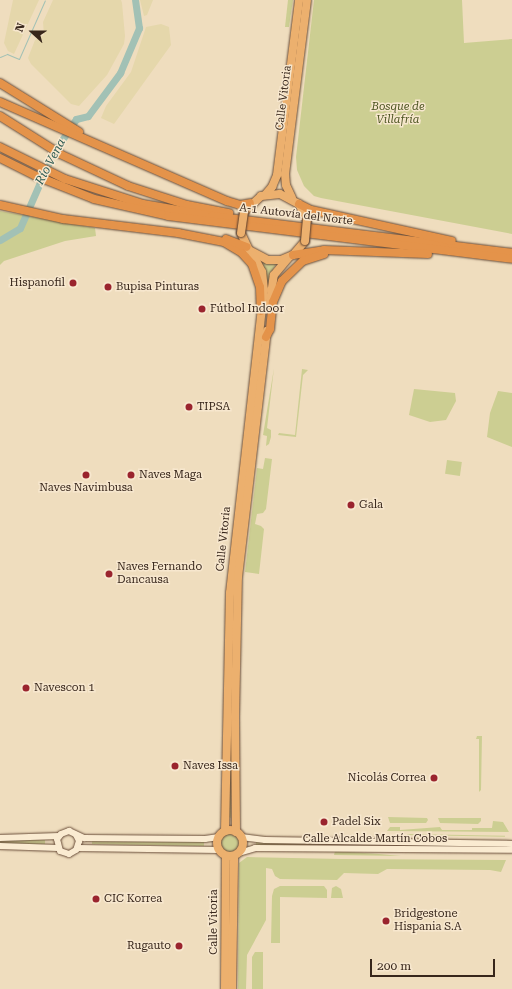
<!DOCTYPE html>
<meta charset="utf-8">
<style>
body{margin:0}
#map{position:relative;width:512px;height:989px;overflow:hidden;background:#efddbe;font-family:"Roboto Serif",serif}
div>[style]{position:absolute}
.farmland>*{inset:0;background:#e5d7ab}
.green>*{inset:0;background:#ccce92;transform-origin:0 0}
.round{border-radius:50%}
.stream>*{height:1px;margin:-0.5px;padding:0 0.5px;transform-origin:0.5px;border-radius:0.5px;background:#a2c1b5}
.river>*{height:7px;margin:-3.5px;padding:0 3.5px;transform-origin:3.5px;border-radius:3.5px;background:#a2c1b5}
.roads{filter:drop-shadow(0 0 1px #6a4e3a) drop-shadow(0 0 1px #6a4e3a)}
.secondary>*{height:6px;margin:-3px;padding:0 3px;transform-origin:3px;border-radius:3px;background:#faebd1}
.trunk>*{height:8px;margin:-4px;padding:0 4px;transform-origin:4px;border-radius:4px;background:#ecb06e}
.trunk>.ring{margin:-4px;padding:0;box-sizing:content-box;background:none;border:8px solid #ecb06e;border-radius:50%}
.motorway>*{height:8px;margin:-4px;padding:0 4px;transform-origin:4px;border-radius:4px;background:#e4934a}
.bridges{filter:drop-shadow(0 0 1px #563b2b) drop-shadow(0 0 1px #563b2b)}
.trunk-bridge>*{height:8px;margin:-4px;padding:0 4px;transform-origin:4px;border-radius:4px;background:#ecb06e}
.dots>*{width:11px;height:11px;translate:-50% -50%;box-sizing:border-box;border:2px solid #f7e7ce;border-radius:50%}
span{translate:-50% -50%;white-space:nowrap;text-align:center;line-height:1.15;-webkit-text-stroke:3px #f7e7ce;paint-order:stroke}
.street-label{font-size:11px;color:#37261b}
.park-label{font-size:11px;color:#4c5421;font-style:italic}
.poi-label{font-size:11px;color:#37261b}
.right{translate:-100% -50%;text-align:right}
.left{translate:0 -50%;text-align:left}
.water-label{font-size:12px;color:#2a5851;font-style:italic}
.north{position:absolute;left:12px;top:12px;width:40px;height:40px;-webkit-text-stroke:3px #f7e7ce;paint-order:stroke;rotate:291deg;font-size:11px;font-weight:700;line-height:16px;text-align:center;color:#37261b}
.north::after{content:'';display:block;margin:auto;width:14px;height:18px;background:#37261b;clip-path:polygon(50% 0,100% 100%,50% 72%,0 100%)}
.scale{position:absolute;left:370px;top:959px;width:125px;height:18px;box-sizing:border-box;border:2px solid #37261b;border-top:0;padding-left:5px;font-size:12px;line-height:14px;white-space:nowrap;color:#37261b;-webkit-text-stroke:3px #f7e7ce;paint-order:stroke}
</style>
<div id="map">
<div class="farmland">
<i style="clip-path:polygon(13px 0,39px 0,14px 54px,8px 51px,4px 43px)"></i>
<i style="clip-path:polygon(53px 0,121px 0,122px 3px,125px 36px,124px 44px,107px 75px,79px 106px,71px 104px,31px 64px,28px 58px,35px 40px,44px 35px,43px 22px)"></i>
<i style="clip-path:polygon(140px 0,153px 0,147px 15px,144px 16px)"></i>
<i style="clip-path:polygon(161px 24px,169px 27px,171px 45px,114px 124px,101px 118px,106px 106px,131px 72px,146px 27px)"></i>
</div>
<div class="green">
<i style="clip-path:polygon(288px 0,293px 0,289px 27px,285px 27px)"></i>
<i style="clip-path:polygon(314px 0,462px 0,464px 43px,512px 39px,512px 234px,321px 198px,314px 196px,304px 186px,297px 170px,296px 157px)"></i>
<i style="clip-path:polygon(0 211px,95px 228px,96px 236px,65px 241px,4px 261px,0 265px)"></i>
<i style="clip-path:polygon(260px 262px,276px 264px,271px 273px,266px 312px)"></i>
<i style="clip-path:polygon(274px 368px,267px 428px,271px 430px,271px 437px,269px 444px,266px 446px,267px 436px,263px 435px)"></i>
<i style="clip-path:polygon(302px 369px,308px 370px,303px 375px,296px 437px,278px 435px,279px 433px,295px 435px)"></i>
<i style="clip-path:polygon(414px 389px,455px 393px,456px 401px,446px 420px,430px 422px,409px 415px)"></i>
<i style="clip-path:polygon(498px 391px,512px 393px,512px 447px,487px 437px,490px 413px)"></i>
<i style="clip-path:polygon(265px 458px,272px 459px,266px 509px,263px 513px,257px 514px,255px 524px,261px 526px,264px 529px,259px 574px,245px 572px,257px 468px,263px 469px)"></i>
<i style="left:447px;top:460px;width:15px;height:14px;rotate:8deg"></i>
<i style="clip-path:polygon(233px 625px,231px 818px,229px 817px)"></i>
<i style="clip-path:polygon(477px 736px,482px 736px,481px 790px,479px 792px,479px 739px,476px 739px)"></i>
<i style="clip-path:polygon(388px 817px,427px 818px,428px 820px,426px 823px,390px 823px)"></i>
<i style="clip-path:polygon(438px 818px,481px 818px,481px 821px,478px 824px,440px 823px)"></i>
<i style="clip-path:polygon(493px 821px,503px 822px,509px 832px,387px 831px,390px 827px,400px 827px,400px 830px,440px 827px,442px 830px,472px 830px,472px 828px,492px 828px)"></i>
<i class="round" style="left:220px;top:833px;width:20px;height:20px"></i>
<i style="left:407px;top:834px;width:98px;height:1px;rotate:1deg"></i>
<i style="left:0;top:840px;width:45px;height:4px"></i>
<i style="clip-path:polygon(92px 841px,204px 842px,204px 846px,92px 844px)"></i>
<i style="clip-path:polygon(256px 842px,361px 844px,380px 844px,256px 846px)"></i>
<i style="clip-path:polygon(335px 851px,379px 854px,401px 856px,334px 855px)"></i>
<i style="clip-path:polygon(247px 857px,342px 859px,506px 860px,501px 872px,490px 870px,387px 869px,378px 874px,344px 873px,337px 880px,280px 879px,275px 876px,272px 869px,266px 868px,266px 920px,247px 955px,246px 989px,238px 989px,239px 863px)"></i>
<i style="clip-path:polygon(280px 886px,324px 886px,327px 890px,327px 898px,280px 897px,280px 943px,271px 943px,272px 896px,274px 889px)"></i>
<i style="clip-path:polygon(336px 886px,341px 889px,343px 898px,331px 898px,332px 888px)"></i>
<i style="clip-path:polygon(255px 952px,263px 952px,263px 989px,252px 989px,252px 957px)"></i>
</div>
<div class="stream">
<i style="left:0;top:57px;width:8px;rotate:-23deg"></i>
<i style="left:7px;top:54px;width:13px;rotate:23deg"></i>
<i style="left:19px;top:59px;width:64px;rotate:-66.2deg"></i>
</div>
<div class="river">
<i style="left:0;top:240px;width:23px;rotate:-31deg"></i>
<i style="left:20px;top:228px;width:80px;rotate:-66.3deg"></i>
<i style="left:52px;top:155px;width:43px;rotate:-56.3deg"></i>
<i style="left:76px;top:119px;width:12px;rotate:-14deg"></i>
<i style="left:88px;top:116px;width:54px;rotate:-53.3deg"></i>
<i style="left:120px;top:73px;width:49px;rotate:-67.1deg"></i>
<i style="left:139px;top:28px;width:28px;rotate:-98deg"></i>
</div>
<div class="roads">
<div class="secondary">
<i style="left:76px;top:835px;width:7px;rotate:63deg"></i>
<i style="left:79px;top:841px;width:9px;rotate:108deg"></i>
<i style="left:76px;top:850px;width:8px;rotate:150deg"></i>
<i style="left:69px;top:854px;width:9px;rotate:-162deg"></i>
<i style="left:60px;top:851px;width:12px;rotate:-104deg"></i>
<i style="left:57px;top:839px;width:6px;rotate:-51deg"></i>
<i style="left:61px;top:834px;width:9px;rotate:-21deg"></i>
<i style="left:69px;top:831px;width:17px;rotate:25deg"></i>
<i style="left:84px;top:838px;width:121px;rotate:0.5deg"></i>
<i style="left:205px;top:839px;width:14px;rotate:-8deg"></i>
<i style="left:241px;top:837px;width:24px;rotate:7deg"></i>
<i style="left:265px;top:840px;width:247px;rotate:0.9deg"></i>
<i style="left:0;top:838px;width:59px;rotate:-1.9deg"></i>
<i style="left:0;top:846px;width:58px;rotate:2deg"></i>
<i style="left:78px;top:848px;width:141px;rotate:0.8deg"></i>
<i style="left:239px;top:853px;width:17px;rotate:-17deg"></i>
<i style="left:255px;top:848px;width:257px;rotate:0.4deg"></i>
</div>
<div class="trunk">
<i style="left:265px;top:195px;width:11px;rotate:-49deg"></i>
<i style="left:272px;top:187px;width:13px;rotate:-67deg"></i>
<i style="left:277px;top:175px;width:176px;rotate:-82.8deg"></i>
<i style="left:292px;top:198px;width:14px;rotate:-115deg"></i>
<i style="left:286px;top:185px;width:11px;rotate:-95deg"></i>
<i style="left:285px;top:174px;width:175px;rotate:-82.8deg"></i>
<i style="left:244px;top:212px;width:23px;rotate:-43deg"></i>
<i style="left:261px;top:196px;width:19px;rotate:-6deg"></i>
<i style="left:280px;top:194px;width:21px;rotate:28deg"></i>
<i style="left:299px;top:204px;width:18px;rotate:63deg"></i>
<i style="left:241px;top:233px;width:19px;rotate:65deg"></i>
<i style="left:249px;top:250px;width:21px;rotate:28deg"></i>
<i style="left:268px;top:260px;width:13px"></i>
<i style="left:281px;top:260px;width:13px;rotate:-23deg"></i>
<i style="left:293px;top:255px;width:18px;rotate:-49deg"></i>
<i style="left:269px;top:309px;width:34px;rotate:-82deg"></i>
<i style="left:274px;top:275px;width:23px;rotate:-50deg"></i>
<i class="ring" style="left:217px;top:830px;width:18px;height:18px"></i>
<i style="left:225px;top:831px;width:238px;rotate:-88.8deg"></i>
<i style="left:230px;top:593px;width:305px;rotate:-83.6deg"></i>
<i style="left:264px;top:290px;width:18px;rotate:-96deg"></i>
<i style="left:262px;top:272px;width:21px;rotate:-118deg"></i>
<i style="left:236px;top:832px;width:115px;rotate:-90.5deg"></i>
<i style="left:235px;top:717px;width:140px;rotate:-88.8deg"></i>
<i style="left:238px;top:577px;width:248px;rotate:-83.3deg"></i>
<i style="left:225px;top:989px;width:133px;rotate:-89.6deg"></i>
<i style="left:232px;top:989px;width:133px;rotate:-89.1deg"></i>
</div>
<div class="motorway">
<i style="left:0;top:83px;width:93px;rotate:31.8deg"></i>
<i style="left:0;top:102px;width:248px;rotate:23.6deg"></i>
<i style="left:227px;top:201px;width:14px;rotate:17deg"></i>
<i style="left:240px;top:205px;width:10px;rotate:-11deg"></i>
<i style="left:0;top:116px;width:71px;rotate:32.3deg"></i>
<i style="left:60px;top:154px;width:75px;rotate:25.2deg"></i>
<i style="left:128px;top:186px;width:62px;rotate:17.9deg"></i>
<i style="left:187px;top:205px;width:43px;rotate:10.8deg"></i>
<i style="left:0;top:147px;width:72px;rotate:26.2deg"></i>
<i style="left:65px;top:179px;width:82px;rotate:17.8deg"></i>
<i style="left:143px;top:204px;width:70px;rotate:9.9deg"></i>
<i style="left:212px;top:216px;width:302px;rotate:7deg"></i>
<i style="left:0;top:158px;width:40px;rotate:26.6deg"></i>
<i style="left:36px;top:176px;width:62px;rotate:21.6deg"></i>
<i style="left:94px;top:199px;width:76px;rotate:12.9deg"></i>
<i style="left:168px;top:216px;width:347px;rotate:7.1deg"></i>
<i style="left:299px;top:204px;width:13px;rotate:27deg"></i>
<i style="left:311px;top:210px;width:144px;rotate:12.4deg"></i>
<i style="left:0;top:205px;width:65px;rotate:12.5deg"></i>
<i style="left:63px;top:219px;width:116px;rotate:6.9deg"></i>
<i style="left:178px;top:233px;width:47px;rotate:11.1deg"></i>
<i style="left:224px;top:242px;width:21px;rotate:31deg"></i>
<i style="left:242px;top:253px;width:15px;rotate:48deg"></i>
<i style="left:252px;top:264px;width:24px;rotate:71deg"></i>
<i style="left:260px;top:287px;width:24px;rotate:88deg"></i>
<i style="left:226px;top:239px;width:22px;rotate:21deg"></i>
<i style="left:293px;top:255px;width:31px;rotate:-9deg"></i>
<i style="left:324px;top:250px;width:104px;rotate:2.2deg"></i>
<i style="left:266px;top:337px;width:9px;rotate:-63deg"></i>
<i style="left:270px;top:329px;width:27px;rotate:-84deg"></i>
<i style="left:273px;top:302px;width:23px;rotate:-67deg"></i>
<i style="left:282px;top:281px;width:29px;rotate:-44deg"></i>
<i style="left:303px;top:261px;width:22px;rotate:-18deg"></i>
</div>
</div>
<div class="bridges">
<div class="trunk-bridge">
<i style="left:241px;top:233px;width:21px;rotate:-82deg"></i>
<i style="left:305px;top:241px;width:21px;rotate:-85deg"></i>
</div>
</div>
<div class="dots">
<i style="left:73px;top:283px;background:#9a242e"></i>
<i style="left:108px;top:287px;background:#9a242e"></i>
<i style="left:202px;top:309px;background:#9a242e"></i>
<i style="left:189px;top:407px;background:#9a242e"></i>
<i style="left:86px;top:475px;background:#9a242e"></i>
<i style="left:131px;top:475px;background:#9a242e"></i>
<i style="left:351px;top:505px;background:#9a242e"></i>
<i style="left:109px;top:574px;background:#9a242e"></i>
<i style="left:26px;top:688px;background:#9a242e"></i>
<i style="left:175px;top:766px;background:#9a242e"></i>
<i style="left:434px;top:778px;background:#9a242e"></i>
<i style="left:324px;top:822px;background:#9a242e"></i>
<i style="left:96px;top:899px;background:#9a242e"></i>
<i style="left:386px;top:921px;background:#9a242e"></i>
<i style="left:179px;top:946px;background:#9a242e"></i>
</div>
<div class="street-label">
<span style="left:284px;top:98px;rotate:-83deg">Calle Vitoria</span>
<span style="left:296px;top:215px;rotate:7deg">A-1 Autovía del Norte</span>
<span style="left:224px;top:539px;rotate:-84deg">Calle Vitoria</span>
<span style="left:375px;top:839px">Calle Alcalde Martín Cobos</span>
<span style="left:214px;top:922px;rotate:-90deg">Calle Vitoria</span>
</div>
<div class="park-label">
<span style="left:398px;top:114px">Bosque de<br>Villafría</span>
</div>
<div class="poi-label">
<span class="right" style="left:65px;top:283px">Hispanofil</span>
<span class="left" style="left:116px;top:287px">Bupisa Pinturas</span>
<span class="left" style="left:210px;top:309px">Fútbol Indoor</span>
<span class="left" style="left:197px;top:407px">TIPSA</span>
<span class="left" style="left:139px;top:475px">Naves Maga</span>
<span style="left:86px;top:488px">Naves Navimbusa</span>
<span class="left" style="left:359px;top:505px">Gala</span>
<span class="left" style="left:117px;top:574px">Naves Fernando<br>Dancausa</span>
<span class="left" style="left:34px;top:688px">Navescon 1</span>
<span class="left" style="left:183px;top:766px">Naves Issa</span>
<span class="right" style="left:426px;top:778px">Nicolás Correa</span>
<span class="left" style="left:332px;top:822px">Padel Six</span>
<span class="left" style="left:104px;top:899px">CIC Korrea</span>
<span class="left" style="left:394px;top:921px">Bridgestone<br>Hispania S.A</span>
<span class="right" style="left:171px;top:946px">Rugauto</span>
</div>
<div class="water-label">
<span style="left:51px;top:162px;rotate:-62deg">Río Vena</span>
</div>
<div class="north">N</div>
<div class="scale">200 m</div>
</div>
